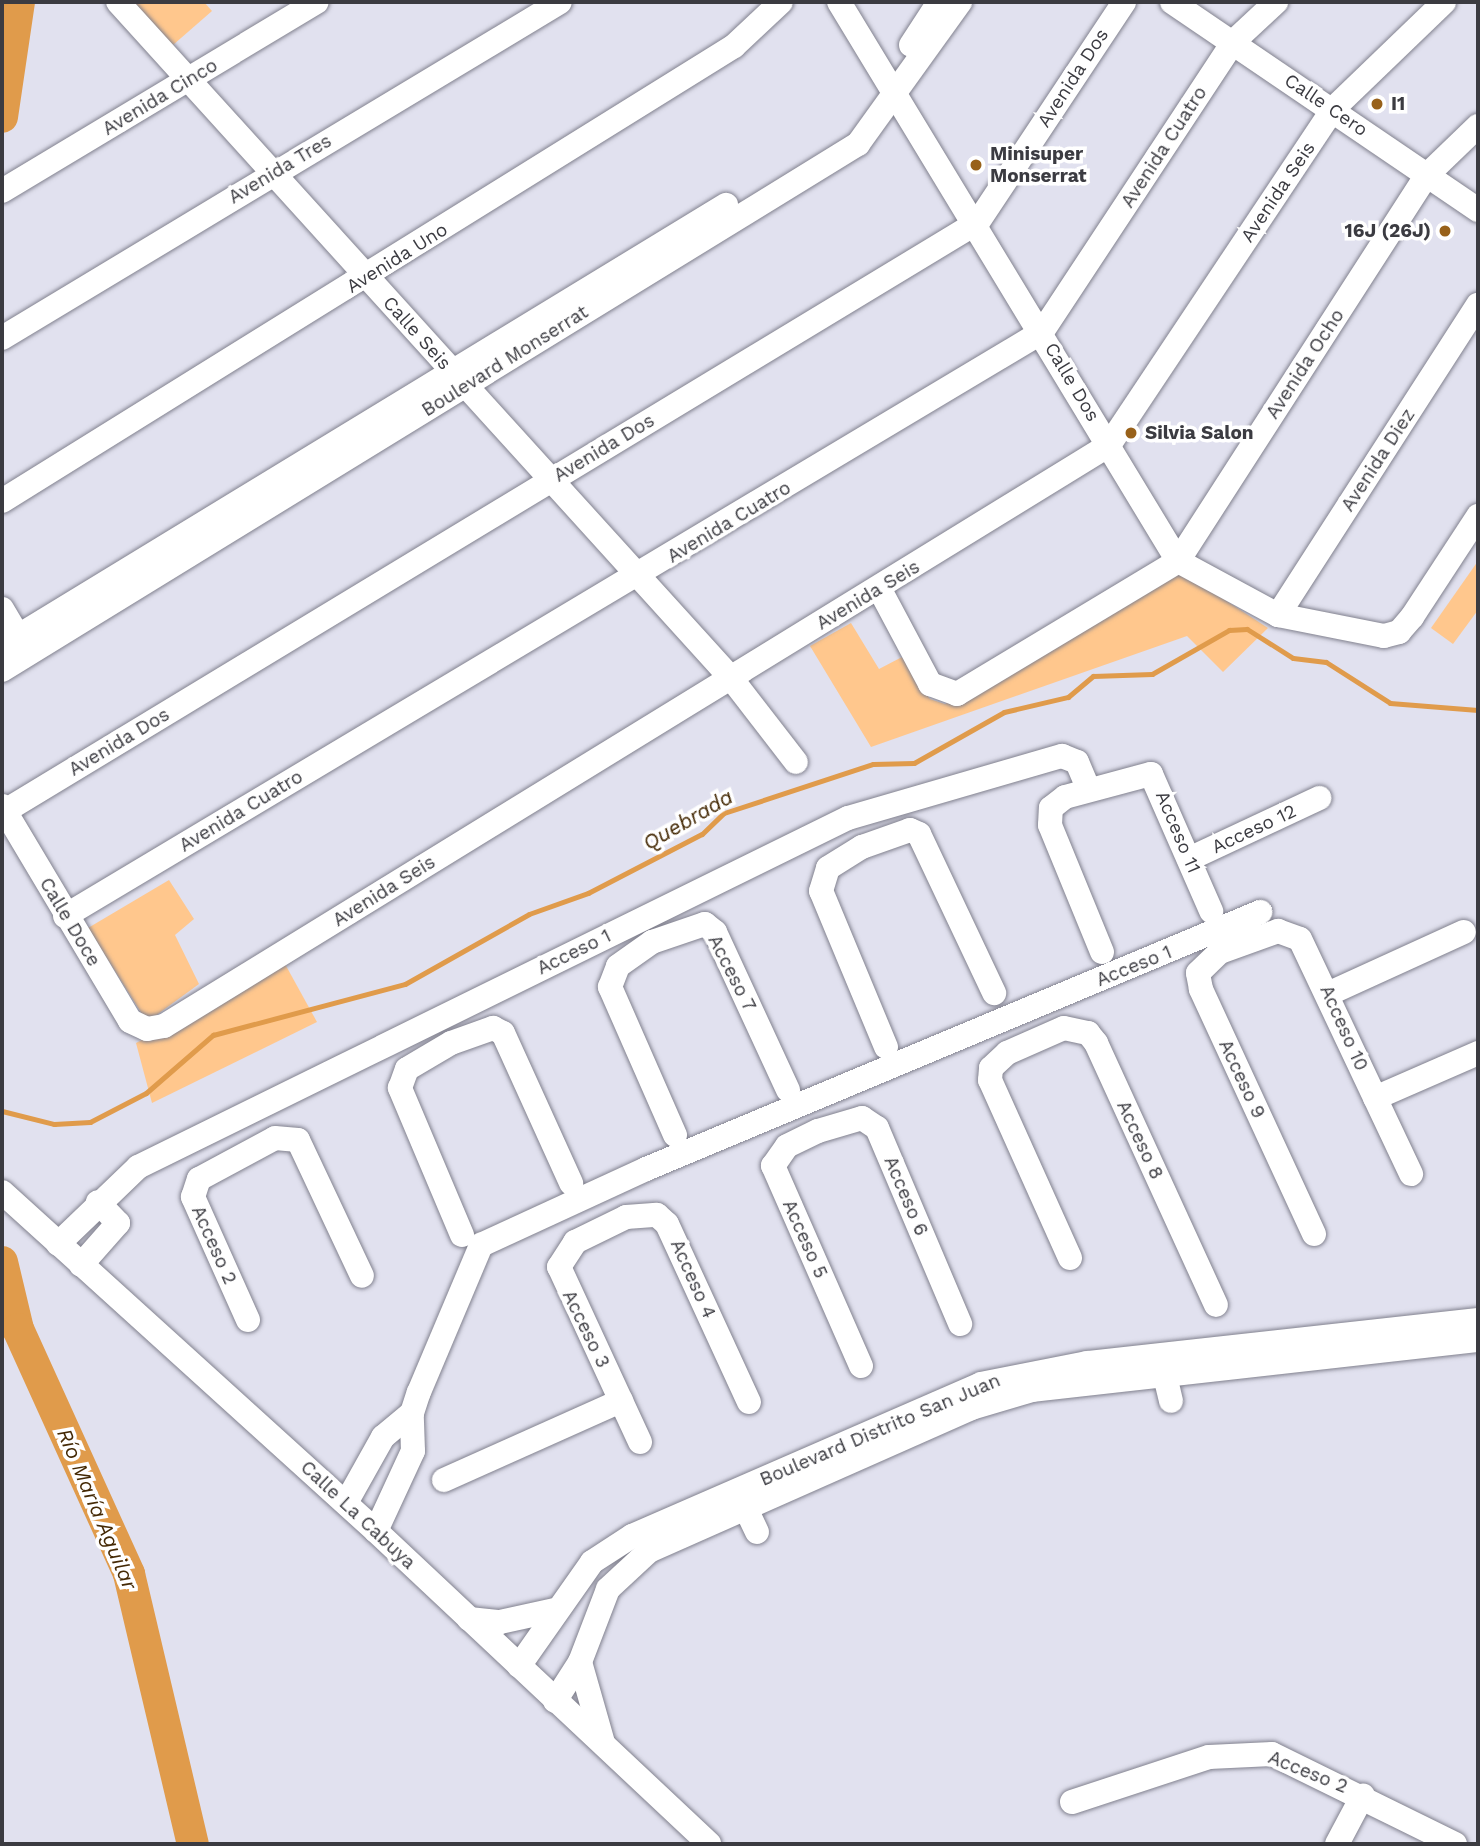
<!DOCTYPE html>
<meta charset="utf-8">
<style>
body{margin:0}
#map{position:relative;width:1480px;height:1846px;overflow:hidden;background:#e1e1ef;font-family:"Work Sans",sans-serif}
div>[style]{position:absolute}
.green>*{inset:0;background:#ffc78d}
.stream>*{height:5px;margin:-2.5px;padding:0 2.5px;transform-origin:2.5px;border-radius:2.5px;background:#e09b4b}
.river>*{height:32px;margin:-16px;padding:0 16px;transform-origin:16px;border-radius:16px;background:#e09b4b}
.roads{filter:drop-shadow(0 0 2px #81818e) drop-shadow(0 0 2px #81818e)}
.minor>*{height:24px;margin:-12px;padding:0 12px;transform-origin:12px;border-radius:12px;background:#fff}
.dots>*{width:19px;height:19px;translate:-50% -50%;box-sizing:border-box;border:4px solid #fff;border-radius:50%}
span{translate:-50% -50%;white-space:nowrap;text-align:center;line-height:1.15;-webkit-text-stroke:7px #fff;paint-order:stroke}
.street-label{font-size:19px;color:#3b3b41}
.poi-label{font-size:19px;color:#3b3b41;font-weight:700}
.left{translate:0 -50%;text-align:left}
.right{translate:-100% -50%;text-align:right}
.water-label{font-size:21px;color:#442905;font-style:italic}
.frame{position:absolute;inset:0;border:4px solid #3b3b41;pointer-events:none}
</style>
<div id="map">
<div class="green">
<i style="clip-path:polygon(133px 2px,204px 2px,212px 11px,173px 45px)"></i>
<i style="clip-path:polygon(1478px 561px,1478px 610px,1453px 644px,1431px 628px)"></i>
<i style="clip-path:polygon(1179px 570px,1268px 628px,1223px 672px,1187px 636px,871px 747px,810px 646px,851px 623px,879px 669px,902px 657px,930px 699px,945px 704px)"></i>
<i style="clip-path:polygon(169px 880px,194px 919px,175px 935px,199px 984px,147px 1022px,88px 928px)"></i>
<i style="clip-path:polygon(285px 964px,317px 1022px,152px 1103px,136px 1043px)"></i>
</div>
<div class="stream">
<i style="left:2px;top:1111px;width:54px;rotate:14deg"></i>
<i style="left:54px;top:1124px;width:36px;rotate:-3deg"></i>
<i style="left:90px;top:1122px;width:63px;rotate:-27.4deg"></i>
<i style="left:146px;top:1093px;width:89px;rotate:-40.9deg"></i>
<i style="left:213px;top:1035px;width:199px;rotate:-14.9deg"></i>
<i style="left:405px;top:984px;width:142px;rotate:-29.4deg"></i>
<i style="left:529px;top:914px;width:63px;rotate:-19.6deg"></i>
<i style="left:588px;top:893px;width:128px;rotate:-27.4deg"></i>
<i style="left:702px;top:834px;width:30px;rotate:-44deg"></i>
<i style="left:724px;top:813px;width:157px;rotate:-18.2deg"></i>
<i style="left:873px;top:764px;width:41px;rotate:-1.4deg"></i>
<i style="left:914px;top:763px;width:103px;rotate:-29.5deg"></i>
<i style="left:1004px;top:712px;width:66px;rotate:-13.2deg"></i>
<i style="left:1068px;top:697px;width:33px;rotate:-40deg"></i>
<i style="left:1093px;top:676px;width:59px;rotate:-1.9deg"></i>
<i style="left:1152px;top:674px;width:89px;rotate:-29.7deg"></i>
<i style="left:1229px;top:630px;width:18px;rotate:-3deg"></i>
<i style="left:1247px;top:629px;width:54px;rotate:32.2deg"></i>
<i style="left:1293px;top:658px;width:33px;rotate:7deg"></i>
<i style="left:1326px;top:662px;width:76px;rotate:32.6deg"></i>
<i style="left:1390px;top:703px;width:88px;rotate:4.5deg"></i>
</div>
<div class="river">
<i style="left:2px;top:117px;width:116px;rotate:-81.6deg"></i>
<i style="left:2px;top:1262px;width:69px;rotate:76.6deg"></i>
<i style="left:18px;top:1329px;width:269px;rotate:65.6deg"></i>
<i style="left:129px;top:1574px;width:277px;rotate:76.7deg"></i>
</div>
<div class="roads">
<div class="minor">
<i style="left:118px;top:2px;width:913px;rotate:47.8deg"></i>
<i style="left:731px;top:678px;width:106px;rotate:52.3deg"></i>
<i style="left:839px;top:2px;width:654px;rotate:58.77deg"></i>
<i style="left:1178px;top:561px;width:114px;rotate:28.4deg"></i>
<i style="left:1278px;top:615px;width:108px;rotate:11.2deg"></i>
<i style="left:1384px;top:636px;width:16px;rotate:-15deg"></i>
<i style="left:1399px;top:632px;width:20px;rotate:-49deg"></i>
<i style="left:1412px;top:617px;width:121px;rotate:-56.8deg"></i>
<i style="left:1172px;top:2px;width:370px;rotate:34.2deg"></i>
<i style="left:911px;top:45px;width:51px;rotate:-56.9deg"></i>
<i style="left:2px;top:191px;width:367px;rotate:-31deg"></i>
<i style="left:2px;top:338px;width:651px;rotate:-31.05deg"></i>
<i style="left:2px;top:501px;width:862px;rotate:-31.86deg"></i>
<i style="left:734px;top:46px;width:64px;rotate:-43.1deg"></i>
<i style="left:879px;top:588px;width:109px;rotate:62deg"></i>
<i style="left:930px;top:684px;width:29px;rotate:20deg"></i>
<i style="left:957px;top:694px;width:258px;rotate:-31deg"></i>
<i style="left:1178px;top:561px;width:459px;rotate:-57.2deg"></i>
<i style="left:1427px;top:175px;width:71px;rotate:-43.9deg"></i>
<i style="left:2px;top:609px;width:49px;rotate:59.2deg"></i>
<i style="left:1278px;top:615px;width:369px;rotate:-57.2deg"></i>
<i style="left:2px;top:646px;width:848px;rotate:-31.35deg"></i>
<i style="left:2px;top:670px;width:1005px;rotate:-31.57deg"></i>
<i style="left:858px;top:144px;width:175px;rotate:-54.3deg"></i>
<i style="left:2px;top:806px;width:250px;rotate:59.2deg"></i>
<i style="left:130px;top:1021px;width:19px;rotate:25deg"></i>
<i style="left:147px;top:1029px;width:17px;rotate:-10deg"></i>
<i style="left:164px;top:1026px;width:1109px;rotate:-31.58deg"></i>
<i style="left:1109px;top:445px;width:404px;rotate:-56.3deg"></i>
<i style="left:1333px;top:109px;width:154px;rotate:-43.9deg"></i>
<i style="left:5px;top:811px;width:1137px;rotate:-31.19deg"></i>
<i style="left:978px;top:222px;width:264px;rotate:-56.4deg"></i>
<i style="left:1189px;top:859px;width:144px;rotate:-25.1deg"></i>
<i style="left:65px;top:916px;width:1138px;rotate:-30.87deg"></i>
<i style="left:1042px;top:332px;width:347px;rotate:-56.6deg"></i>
<i style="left:1233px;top:42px;width:59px;rotate:-42.9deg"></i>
<i style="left:1102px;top:952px;width:137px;rotate:-112.3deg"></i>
<i style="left:1050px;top:825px;width:17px;rotate:-87deg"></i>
<i style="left:1051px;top:808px;width:18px;rotate:-38deg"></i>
<i style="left:1065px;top:797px;width:89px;rotate:-15deg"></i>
<i style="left:1151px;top:774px;width:150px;rotate:66.3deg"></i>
<i style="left:1330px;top:993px;width:147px;rotate:-24.5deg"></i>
<i style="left:886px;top:1047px;width:169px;rotate:-112.6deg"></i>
<i style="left:821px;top:891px;width:24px;rotate:-73deg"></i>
<i style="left:828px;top:868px;width:40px;rotate:-32deg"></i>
<i style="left:862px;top:847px;width:51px;rotate:-19.5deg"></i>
<i style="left:910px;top:830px;width:10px;rotate:24deg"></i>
<i style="left:919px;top:834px;width:176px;rotate:64.7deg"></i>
<i style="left:1375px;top:1098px;width:112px;rotate:-23.6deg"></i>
<i style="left:675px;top:1135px;width:162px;rotate:-113.7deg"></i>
<i style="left:610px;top:987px;width:22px;rotate:-69deg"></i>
<i style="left:618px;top:966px;width:42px;rotate:-35.2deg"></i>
<i style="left:652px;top:942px;width:56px;rotate:-18.8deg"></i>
<i style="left:705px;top:924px;width:13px;rotate:39deg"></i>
<i style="left:715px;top:932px;width:174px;rotate:65.2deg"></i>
<i style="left:2px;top:1192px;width:505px;rotate:42.19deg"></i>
<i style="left:376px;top:1531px;width:457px;rotate:43.2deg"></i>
<i style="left:1314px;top:1234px;width:270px;rotate:-114.8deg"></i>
<i style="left:1201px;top:989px;width:16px;rotate:-101deg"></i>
<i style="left:1198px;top:973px;width:30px;rotate:-44deg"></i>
<i style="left:1220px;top:952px;width:62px;rotate:-19.9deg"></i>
<i style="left:1278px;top:931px;width:23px;rotate:20deg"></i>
<i style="left:1300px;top:939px;width:260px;rotate:64.7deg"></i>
<i style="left:462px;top:1235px;width:160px;rotate:-112.9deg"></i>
<i style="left:400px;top:1088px;width:20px;rotate:-70deg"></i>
<i style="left:407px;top:1069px;width:51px;rotate:-30.6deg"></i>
<i style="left:451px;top:1043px;width:45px;rotate:-19.7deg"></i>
<i style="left:493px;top:1028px;width:11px;rotate:27deg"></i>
<i style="left:503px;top:1033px;width:165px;rotate:65.6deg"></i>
<i style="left:58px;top:1244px;width:111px;rotate:-43.9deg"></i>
<i style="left:138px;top:1167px;width:791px;rotate:-26.18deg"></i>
<i style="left:848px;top:818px;width:223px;rotate:-16.2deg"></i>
<i style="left:1062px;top:756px;width:16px;rotate:22deg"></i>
<i style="left:1077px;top:762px;width:30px;rotate:67deg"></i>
<i style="left:1070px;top:1258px;width:195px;rotate:-114.2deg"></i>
<i style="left:990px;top:1080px;width:12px;rotate:-85deg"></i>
<i style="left:991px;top:1068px;width:22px;rotate:-43deg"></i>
<i style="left:1007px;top:1053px;width:62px;rotate:-23.7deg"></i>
<i style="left:1064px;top:1028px;width:25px;rotate:12deg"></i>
<i style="left:1088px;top:1033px;width:13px;rotate:51deg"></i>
<i style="left:1096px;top:1043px;width:288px;rotate:65.4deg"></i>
<i style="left:81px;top:1265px;width:56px;rotate:-48.6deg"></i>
<i style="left:118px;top:1223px;width:29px;rotate:-134deg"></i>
<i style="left:248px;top:1320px;width:135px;rotate:-114.1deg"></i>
<i style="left:193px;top:1197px;width:19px;rotate:-72deg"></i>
<i style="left:199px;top:1179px;width:86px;rotate:-28.3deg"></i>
<i style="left:275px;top:1138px;width:23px;rotate:5deg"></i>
<i style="left:298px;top:1140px;width:150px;rotate:64.8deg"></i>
<i style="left:1161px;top:1359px;width:43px;rotate:76.6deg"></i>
<i style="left:861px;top:1366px;width:219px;rotate:-113.7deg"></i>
<i style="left:773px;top:1166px;width:24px;rotate:-55deg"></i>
<i style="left:787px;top:1146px;width:34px;rotate:-26deg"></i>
<i style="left:818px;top:1131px;width:46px;rotate:-16.5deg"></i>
<i style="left:862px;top:1118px;width:18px;rotate:34deg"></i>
<i style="left:877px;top:1128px;width:213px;rotate:67deg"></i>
<i style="left:640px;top:1442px;width:193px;rotate:-114.8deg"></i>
<i style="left:559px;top:1267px;width:30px;rotate:-57deg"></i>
<i style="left:575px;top:1242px;width:57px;rotate:-26.1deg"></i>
<i style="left:626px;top:1217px;width:31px;rotate:-4deg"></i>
<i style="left:657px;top:1215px;width:13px;rotate:42deg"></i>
<i style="left:667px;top:1224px;width:196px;rotate:65.3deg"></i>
<i style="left:444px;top:1480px;width:194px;rotate:-24.1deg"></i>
<i style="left:739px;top:1494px;width:42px;rotate:64.7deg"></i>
<i style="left:346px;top:1503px;width:76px;rotate:-60.7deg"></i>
<i style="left:383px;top:1437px;width:38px;rotate:-40deg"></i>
<i style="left:376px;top:1531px;width:88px;rotate:-65.2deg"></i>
<i style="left:413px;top:1451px;width:38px;rotate:-92deg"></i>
<i style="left:412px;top:1413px;width:22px;rotate:-72deg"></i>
<i style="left:419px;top:1392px;width:160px;rotate:-67.1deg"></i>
<i style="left:481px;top:1245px;width:182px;rotate:-24.7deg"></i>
<i style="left:646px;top:1169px;width:666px;rotate:-22.71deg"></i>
<i style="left:469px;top:1619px;width:31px;rotate:6deg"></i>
<i style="left:500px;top:1622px;width:56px;rotate:-12.3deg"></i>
<i style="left:580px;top:1662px;width:84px;rotate:74.1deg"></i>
<i style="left:519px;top:1666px;width:127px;rotate:-54.9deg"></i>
<i style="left:592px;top:1562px;width:48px;rotate:-33deg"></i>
<i style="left:632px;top:1536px;width:381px;rotate:-23.5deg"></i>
<i style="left:981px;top:1384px;width:108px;rotate:-11.2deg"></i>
<i style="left:1087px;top:1363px;width:393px;rotate:-6.3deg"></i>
<i style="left:555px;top:1701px;width:46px;rotate:-57.3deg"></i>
<i style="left:580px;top:1662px;width:78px;rotate:-69deg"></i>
<i style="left:608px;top:1589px;width:56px;rotate:-42.8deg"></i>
<i style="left:649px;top:1551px;width:352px;rotate:-23.9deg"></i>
<i style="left:971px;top:1408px;width:64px;rotate:-16.4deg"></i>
<i style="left:1032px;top:1390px;width:449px;rotate:-6.4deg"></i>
<i style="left:1072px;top:1802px;width:144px;rotate:-18.2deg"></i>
<i style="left:1209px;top:1757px;width:63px;rotate:-2.7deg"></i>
<i style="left:1272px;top:1754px;width:204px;rotate:26.2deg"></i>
<i style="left:1337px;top:1844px;width:55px;rotate:-62deg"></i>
</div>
</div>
<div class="dots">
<i style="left:1377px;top:104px;background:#98611a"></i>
<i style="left:976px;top:165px;background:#98611a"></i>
<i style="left:1445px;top:231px;background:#98611a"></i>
<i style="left:1131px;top:433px;background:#98611a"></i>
</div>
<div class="street-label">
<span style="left:1073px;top:78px;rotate:-57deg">Avenida Dos</span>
<span style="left:160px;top:97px;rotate:-31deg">Avenida Cinco</span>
<span style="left:1326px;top:105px;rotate:34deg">Calle Cero</span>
<span style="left:1164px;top:147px;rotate:-57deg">Avenida Cuatro</span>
<span style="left:280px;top:169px;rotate:-31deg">Avenida Tres</span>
<span style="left:1278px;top:192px;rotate:-56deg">Avenida Seis</span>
<span style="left:397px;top:258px;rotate:-32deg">Avenida Uno</span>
<span style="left:417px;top:333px;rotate:48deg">Calle Seis</span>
<span style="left:505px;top:361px;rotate:-32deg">Boulevard Monserrat</span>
<span style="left:1305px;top:364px;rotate:-57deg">Avenida Ocho</span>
<span style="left:1072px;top:382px;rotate:59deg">Calle Dos</span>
<span style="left:604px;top:448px;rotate:-31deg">Avenida Dos</span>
<span style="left:1378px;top:460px;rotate:-57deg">Avenida Diez</span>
<span style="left:729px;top:522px;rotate:-31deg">Avenida Cuatro</span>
<span style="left:868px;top:595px;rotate:-31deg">Avenida Seis</span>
<span style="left:119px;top:742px;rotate:-31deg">Avenida Dos</span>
<span style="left:241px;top:811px;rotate:-31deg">Avenida Cuatro</span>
<span style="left:1254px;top:829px;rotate:-25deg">Acceso 12</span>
<span style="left:1178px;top:832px;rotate:67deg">Acceso 11</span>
<span style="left:384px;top:891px;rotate:-32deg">Avenida Seis</span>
<span style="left:70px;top:922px;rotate:59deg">Calle Doce</span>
<span style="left:574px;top:952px;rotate:-26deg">Acceso 1</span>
<span style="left:1134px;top:966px;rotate:-22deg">Acceso 1</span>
<span style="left:732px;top:973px;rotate:63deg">Acceso 7</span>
<span style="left:1344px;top:1028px;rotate:66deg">Acceso 10</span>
<span style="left:1242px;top:1079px;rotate:65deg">Acceso 9</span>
<span style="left:1140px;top:1140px;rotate:65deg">Acceso 8</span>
<span style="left:906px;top:1196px;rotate:67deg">Acceso 6</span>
<span style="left:805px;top:1239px;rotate:66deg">Acceso 5</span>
<span style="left:214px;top:1245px;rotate:66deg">Acceso 2</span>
<span style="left:693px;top:1279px;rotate:66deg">Acceso 4</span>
<span style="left:586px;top:1329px;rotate:64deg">Acceso 3</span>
<span style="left:880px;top:1430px;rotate:-23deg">Boulevard Distrito San Juan</span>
<span style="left:358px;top:1515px;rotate:43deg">Calle La Cabuya</span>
<span style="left:1308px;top:1772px;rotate:22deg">Acceso 2</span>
</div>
<div class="poi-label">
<span class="left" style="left:1391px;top:104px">I1</span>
<span class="left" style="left:990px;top:165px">Minisuper<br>Monserrat</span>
<span class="right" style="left:1431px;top:231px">16J (26J)</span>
<span class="left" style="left:1145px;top:433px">Silvia Salon</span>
</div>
<div class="water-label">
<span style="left:688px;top:820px;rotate:-30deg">Quebrada</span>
<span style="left:97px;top:1509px;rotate:67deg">Río María Aguilar</span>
</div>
<div class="frame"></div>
</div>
